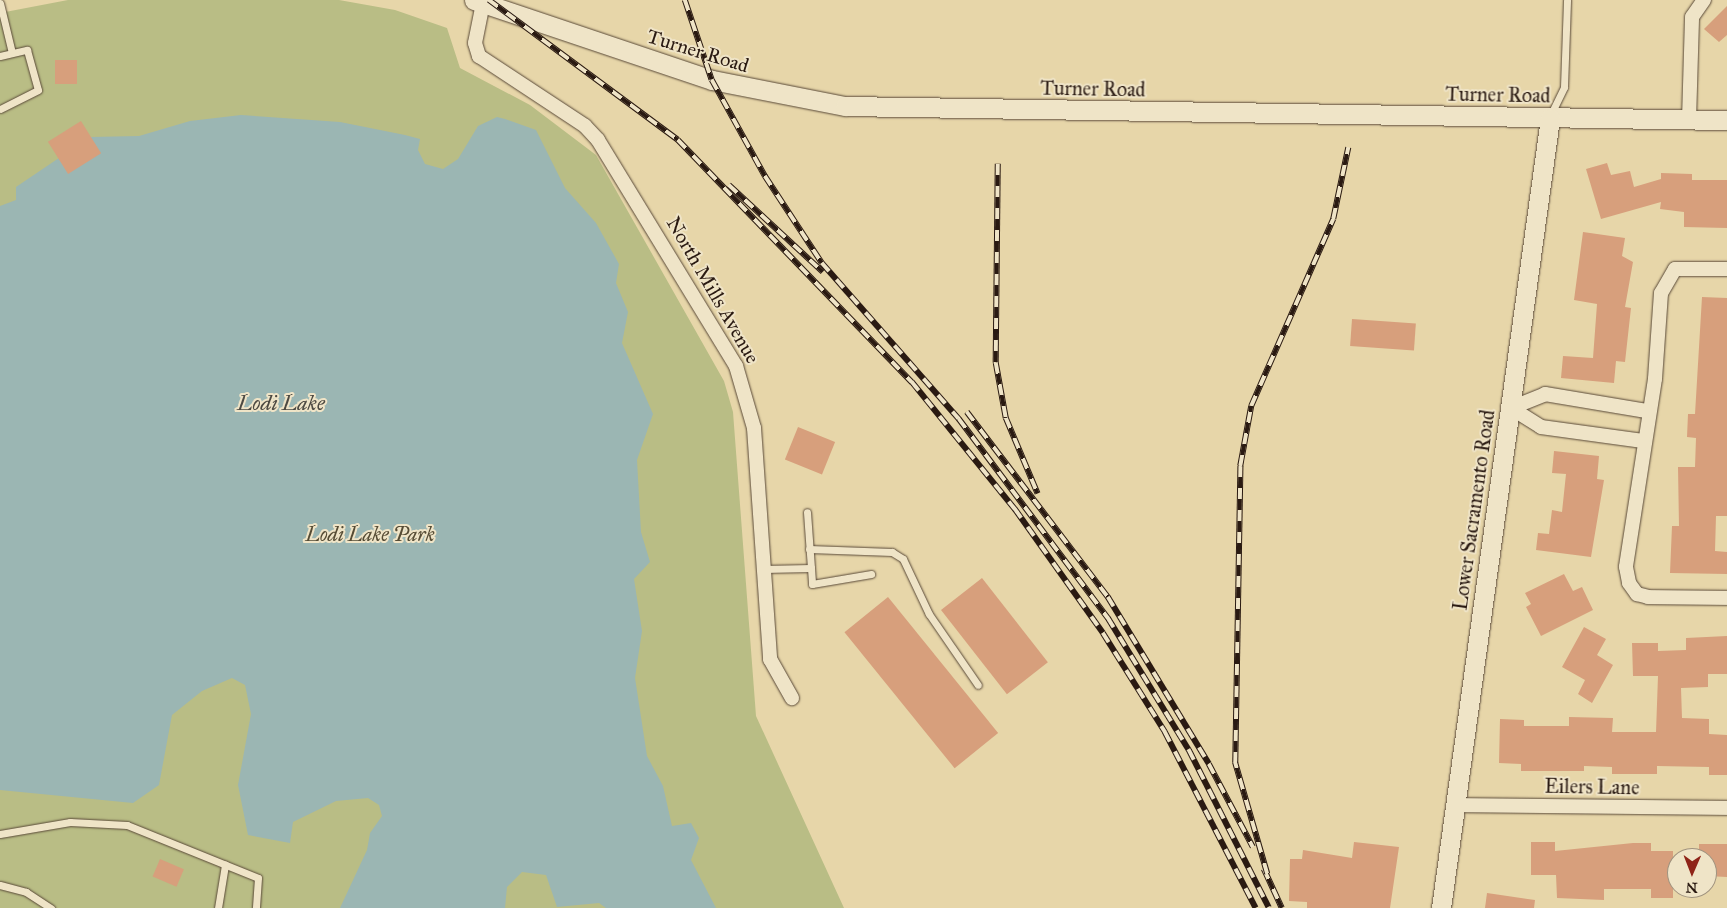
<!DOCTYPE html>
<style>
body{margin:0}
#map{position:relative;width:1727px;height:908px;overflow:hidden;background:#e7d6a9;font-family:"IM FELL Great Primer",serif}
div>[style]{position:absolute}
.green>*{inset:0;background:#b9bd85}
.water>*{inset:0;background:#9bb6b3}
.building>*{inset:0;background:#d79f7c;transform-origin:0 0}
.roads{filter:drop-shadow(0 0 1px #594938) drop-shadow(0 0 1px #594938)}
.service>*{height:7px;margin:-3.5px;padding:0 3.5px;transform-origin:3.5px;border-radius:3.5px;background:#efe4c7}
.minor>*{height:14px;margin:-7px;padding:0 7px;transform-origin:7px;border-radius:7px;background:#efe4c7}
.secondary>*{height:19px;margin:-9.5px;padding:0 9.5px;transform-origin:9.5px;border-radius:9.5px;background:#efe4c7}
.rail>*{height:5.5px;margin-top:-2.75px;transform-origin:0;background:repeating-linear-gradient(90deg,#efe4c7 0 11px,#2a1a12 0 22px);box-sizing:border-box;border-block:1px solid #2a1a12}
span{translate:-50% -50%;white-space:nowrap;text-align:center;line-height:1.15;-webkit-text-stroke:4px #efe4c7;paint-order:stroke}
.street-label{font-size:20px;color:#2a1a12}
.park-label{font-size:20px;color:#554b34;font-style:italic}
.water-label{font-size:21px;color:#4c4942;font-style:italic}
.north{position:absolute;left:1667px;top:848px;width:50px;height:50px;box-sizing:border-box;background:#efe4c7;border:1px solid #a0937f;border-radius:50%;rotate:181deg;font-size:14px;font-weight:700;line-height:20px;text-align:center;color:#2a1a12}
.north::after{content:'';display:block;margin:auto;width:18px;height:22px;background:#8f2418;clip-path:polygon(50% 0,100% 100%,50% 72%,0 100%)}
</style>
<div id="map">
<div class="green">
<i style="clip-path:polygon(68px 0,339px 0,395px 10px,447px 28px,460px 68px,530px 105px,596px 155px,724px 381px,733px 412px,756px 716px,844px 908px,0 908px,0 13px)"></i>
</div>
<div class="water">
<i style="clip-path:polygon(241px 115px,340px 122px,405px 135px,420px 139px,418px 150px,425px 164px,443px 169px,458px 159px,478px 126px,497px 117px,505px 119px,536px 130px,565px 188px,596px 223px,619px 264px,616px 283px,628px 312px,622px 343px,653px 414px,637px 460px,641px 532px,650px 562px,634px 579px,642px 631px,635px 678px,647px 756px,663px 786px,672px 826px,691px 823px,699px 838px,691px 860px,716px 908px,606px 908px,599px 903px,557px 907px,546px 875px,522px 872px,507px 887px,505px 908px,340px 908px,367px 850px,370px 833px,382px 816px,379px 805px,368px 798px,336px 801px,293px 822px,290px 843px,248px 835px,238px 785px,251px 714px,245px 685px,232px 678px,202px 691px,172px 715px,159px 785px,133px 803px,0 790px,0 206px,16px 200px,16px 187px,90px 137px,139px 136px,190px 121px)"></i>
</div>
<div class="building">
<i style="clip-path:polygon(1727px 6px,1727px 35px,1719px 42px,1704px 29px)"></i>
<i style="left:55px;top:60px;width:22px;height:24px"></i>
<i style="left:81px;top:121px;width:38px;height:39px;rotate:58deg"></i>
<i style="clip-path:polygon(1607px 163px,1611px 175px,1630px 171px,1634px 187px,1661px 179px,1661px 173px,1692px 174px,1692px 180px,1727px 180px,1727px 228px,1684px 227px,1684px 212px,1660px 209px,1661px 202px,1601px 219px,1586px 169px)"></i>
<i style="clip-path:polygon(1583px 232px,1625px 238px,1622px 256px,1633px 262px,1625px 307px,1631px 308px,1625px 362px,1616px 361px,1614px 383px,1561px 378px,1563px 356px,1593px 358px,1597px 304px,1574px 300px)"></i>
<i style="clip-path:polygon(1702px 297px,1727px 298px,1727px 516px,1716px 516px,1715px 551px,1727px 552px,1727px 574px,1670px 573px,1672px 526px,1679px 526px,1678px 467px,1695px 467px,1696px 438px,1687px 437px,1688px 414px,1695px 414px)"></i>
<i style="left:1352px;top:319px;width:64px;height:27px;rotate:4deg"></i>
<i style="left:798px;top:427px;width:40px;height:35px;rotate:22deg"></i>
<i style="clip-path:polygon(1554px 451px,1599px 456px,1597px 479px,1604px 480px,1591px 557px,1536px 550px,1538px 533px,1549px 534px,1552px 510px,1562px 512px,1566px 474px,1552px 473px)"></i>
<i style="clip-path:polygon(1564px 574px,1573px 591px,1582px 587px,1593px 610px,1541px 636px,1526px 607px,1531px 604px,1525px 593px)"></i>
<i style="left:982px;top:578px;width:107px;height:52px;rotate:52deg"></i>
<i style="left:888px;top:597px;width:175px;height:56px;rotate:51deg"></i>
<i style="clip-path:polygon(1584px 627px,1606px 639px,1597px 655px,1613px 665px,1592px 703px,1578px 694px,1585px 680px,1562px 667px)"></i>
<i style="clip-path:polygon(1727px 636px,1727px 674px,1708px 674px,1708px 687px,1681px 688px,1682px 718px,1709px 719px,1709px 734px,1727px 735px,1727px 775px,1709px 775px,1709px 767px,1657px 766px,1657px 774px,1612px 774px,1612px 767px,1584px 766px,1584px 771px,1521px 771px,1521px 764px,1499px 763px,1500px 719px,1524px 720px,1524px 726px,1569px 726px,1569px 717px,1613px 718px,1612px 732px,1656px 732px,1658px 676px,1633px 676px,1632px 643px,1658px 643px,1658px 651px,1686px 650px,1686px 638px)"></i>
<i style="clip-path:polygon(1354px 842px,1399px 847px,1390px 908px,1307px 908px,1307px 902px,1289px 901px,1290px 859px,1302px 859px,1303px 850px,1352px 858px)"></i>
<i style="clip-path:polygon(1531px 842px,1555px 842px,1555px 851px,1633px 843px,1651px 843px,1651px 851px,1673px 851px,1673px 898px,1651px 898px,1651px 889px,1604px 889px,1604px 900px,1557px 898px,1556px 875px,1531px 875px)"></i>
<i style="clip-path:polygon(1699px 844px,1727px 844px,1727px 877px,1707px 876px,1707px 858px,1699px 858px)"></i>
<i style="left:160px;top:859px;width:26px;height:19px;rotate:23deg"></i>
<i style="clip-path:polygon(1487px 893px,1535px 900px,1534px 908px,1485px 908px)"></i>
</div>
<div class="roads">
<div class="service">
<i style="left:0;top:3px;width:51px;rotate:76.5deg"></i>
<i style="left:0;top:56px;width:28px;rotate:-13deg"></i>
<i style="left:27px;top:50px;width:41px;rotate:74.6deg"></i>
<i style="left:38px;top:90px;width:42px;rotate:153.4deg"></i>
<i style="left:1550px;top:116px;width:32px;rotate:-64deg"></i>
<i style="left:1564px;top:87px;width:87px;rotate:-88deg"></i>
<i style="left:809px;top:549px;width:83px;rotate:2.1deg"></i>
<i style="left:892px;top:552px;width:13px;rotate:32deg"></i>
<i style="left:903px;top:559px;width:61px;rotate:64.7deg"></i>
<i style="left:929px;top:614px;width:86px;rotate:55.4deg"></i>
<i style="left:811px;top:568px;width:16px;rotate:86deg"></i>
<i style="left:812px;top:584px;width:60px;rotate:-9.6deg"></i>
<i style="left:763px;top:569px;width:48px;rotate:-1.2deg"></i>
<i style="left:811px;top:568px;width:56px;rotate:-94.1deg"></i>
<i style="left:0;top:834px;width:71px;rotate:-9.7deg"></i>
<i style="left:70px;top:822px;width:57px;rotate:3deg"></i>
<i style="left:127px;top:825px;width:141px;rotate:22deg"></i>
<i style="left:258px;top:878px;width:30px;rotate:94deg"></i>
<i style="left:0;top:885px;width:27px;rotate:15deg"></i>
<i style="left:26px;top:892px;width:30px;rotate:33deg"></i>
<i style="left:218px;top:908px;width:44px;rotate:-80.8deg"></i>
</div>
<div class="minor">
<i style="left:483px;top:3px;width:41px;rotate:101.3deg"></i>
<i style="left:475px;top:43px;width:14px;rotate:73deg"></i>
<i style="left:479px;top:56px;width:127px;rotate:33.4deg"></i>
<i style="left:585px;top:126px;width:19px;rotate:47deg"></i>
<i style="left:598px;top:140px;width:265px;rotate:58.6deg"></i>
<i style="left:736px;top:366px;width:65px;rotate:73.8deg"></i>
<i style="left:754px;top:428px;width:232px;rotate:86deg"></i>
<i style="left:770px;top:659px;width:45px;rotate:60.6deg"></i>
<i style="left:1689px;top:120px;width:103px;rotate:-88.3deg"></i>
<i style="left:1692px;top:17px;width:21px;rotate:-55deg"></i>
<i style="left:1727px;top:269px;width:52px;rotate:180deg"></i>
<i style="left:1675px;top:269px;width:28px;rotate:120deg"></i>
<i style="left:1661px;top:293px;width:86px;rotate:94deg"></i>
<i style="left:1655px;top:379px;width:190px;rotate:98.8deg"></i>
<i style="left:1626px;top:567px;width:16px;rotate:79deg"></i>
<i style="left:1629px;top:583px;width:14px;rotate:54deg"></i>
<i style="left:1637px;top:594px;width:11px;rotate:15deg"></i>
<i style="left:1648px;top:597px;width:79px;rotate:0.7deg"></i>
<i style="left:1511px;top:408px;width:37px;rotate:-22deg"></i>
<i style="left:1545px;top:394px;width:103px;rotate:9.5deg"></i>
<i style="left:1511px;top:408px;width:36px;rotate:32deg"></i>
<i style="left:1541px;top:427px;width:103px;rotate:7.8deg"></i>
<i style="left:1456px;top:805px;width:271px;rotate:0.6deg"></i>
</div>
<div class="secondary">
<i style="left:474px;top:0;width:251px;rotate:18.6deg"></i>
<i style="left:712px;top:80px;width:136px;rotate:11.1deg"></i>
<i style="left:845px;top:106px;width:882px;rotate:0.91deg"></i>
<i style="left:1441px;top:908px;width:797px;rotate:-82.14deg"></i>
</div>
</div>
<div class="rail">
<i style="left:489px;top:0;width:235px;rotate:36.5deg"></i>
<i style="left:678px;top:140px;width:337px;rotate:46deg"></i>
<i style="left:912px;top:382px;width:164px;rotate:51deg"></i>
<i style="left:1015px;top:509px;width:152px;rotate:54.6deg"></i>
<i style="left:1103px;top:633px;width:117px;rotate:57.9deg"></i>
<i style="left:1165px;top:732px;width:198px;rotate:62.7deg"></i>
<i style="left:685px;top:0;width:84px;rotate:71.4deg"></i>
<i style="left:712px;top:80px;width:110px;rotate:61.1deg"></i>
<i style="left:765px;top:176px;width:104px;rotate:56.8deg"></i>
<i style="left:822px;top:263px;width:208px;rotate:48.7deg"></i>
<i style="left:959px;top:419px;width:249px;rotate:53.2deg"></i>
<i style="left:1108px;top:618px;width:155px;rotate:58.5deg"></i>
<i style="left:1189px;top:750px;width:177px;rotate:63.1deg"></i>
<i style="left:998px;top:164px;width:199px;rotate:90.6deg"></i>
<i style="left:996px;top:363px;width:56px;rotate:79.7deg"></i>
<i style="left:1006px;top:418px;width:82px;rotate:67.2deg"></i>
<i style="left:729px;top:185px;width:128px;rotate:42.8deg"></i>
<i style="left:967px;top:412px;width:233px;rotate:52.7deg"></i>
<i style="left:1108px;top:597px;width:195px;rotate:58.8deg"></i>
<i style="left:1209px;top:764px;width:94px;rotate:62.1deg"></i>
<i style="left:1264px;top:869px;width:43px;rotate:65.2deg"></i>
<i style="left:1267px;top:874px;width:116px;rotate:-106.1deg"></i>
<i style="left:1235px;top:763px;width:297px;rotate:-89deg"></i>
<i style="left:1240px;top:466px;width:61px;rotate:-79.6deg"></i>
<i style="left:1251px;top:406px;width:204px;rotate:-66.3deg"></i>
<i style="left:1333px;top:219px;width:73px;rotate:-78.1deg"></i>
</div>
<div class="street-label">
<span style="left:698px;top:51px;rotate:17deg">Turner Road</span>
<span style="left:1093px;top:89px;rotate:1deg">Turner Road</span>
<span style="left:1498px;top:95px;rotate:1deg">Turner Road</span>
<span style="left:713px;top:290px;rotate:60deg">North Mills Avenue</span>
<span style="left:1474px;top:510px;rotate:-82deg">Lower Sacramento Road</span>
<span style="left:1592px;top:787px;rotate:1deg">Eilers Lane</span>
</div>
<div class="park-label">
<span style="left:370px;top:534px">Lodi Lake Park</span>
</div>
<div class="water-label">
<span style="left:281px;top:403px">Lodi Lake</span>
</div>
<div class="north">N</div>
</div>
